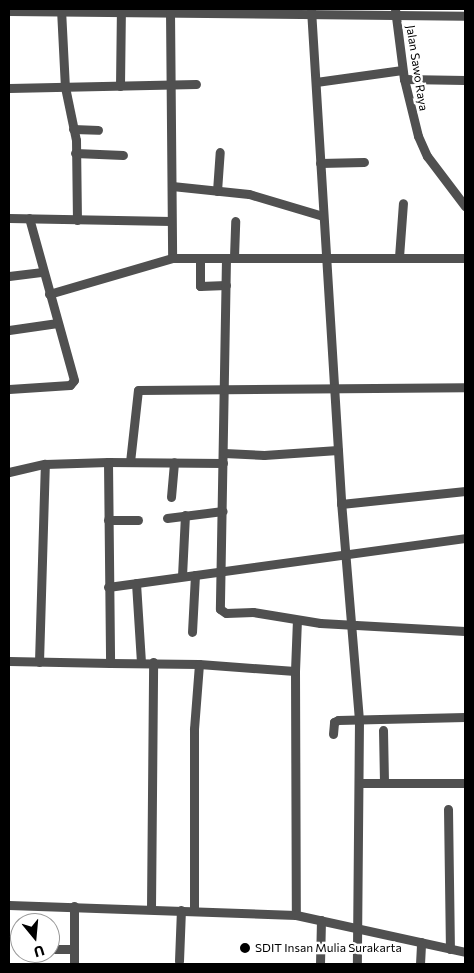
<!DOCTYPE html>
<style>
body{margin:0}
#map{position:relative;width:474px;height:973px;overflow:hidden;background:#fff;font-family:Commissioner,sans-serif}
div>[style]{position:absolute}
.street>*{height:9px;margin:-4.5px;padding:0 4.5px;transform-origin:4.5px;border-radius:4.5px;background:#505050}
.dots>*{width:14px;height:14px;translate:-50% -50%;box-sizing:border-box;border:2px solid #fff;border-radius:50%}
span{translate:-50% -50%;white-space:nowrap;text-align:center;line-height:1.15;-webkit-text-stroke:4.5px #fff;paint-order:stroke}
.street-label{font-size:12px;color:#000}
.poi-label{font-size:12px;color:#000}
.left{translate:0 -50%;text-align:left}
.frame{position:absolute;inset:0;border:10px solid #000;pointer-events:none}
.north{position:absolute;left:10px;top:913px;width:50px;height:50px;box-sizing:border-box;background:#fff;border:1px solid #999;border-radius:50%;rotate:163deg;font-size:14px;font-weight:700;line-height:20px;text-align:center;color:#000}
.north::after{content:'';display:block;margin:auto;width:18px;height:22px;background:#000;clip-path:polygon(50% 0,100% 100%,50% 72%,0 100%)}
</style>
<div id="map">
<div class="street">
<i style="left:61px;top:9px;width:78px;rotate:87.1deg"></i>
<i style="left:65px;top:87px;width:54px;rotate:78.3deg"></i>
<i style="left:76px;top:140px;width:80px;rotate:89.3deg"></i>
<i style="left:311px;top:9px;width:493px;rotate:86.5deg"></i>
<i style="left:341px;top:501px;width:220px;rotate:85.3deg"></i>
<i style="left:359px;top:720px;width:244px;rotate:90.5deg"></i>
<i style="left:395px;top:9px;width:71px;rotate:82.7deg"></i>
<i style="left:404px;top:79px;width:59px;rotate:76.2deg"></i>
<i style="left:418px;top:136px;width:22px;rotate:66deg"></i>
<i style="left:427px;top:156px;width:63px;rotate:52.8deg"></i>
<i style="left:9px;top:11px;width:456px;rotate:0.6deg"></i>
<i style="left:170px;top:11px;width:247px;rotate:89.5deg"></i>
<i style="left:404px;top:79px;width:61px;rotate:0.9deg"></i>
<i style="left:316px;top:82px;width:87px;rotate:-7.9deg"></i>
<i style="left:120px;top:86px;width:77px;rotate:-89.3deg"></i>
<i style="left:9px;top:88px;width:187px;rotate:-1.2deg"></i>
<i style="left:73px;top:129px;width:25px;rotate:2deg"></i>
<i style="left:75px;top:153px;width:48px;rotate:2.4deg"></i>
<i style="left:320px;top:163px;width:44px;rotate:-1.3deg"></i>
<i style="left:172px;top:186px;width:77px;rotate:5.9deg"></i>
<i style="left:249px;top:194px;width:77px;rotate:16.6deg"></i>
<i style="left:217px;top:191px;width:39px;rotate:-86deg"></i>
<i style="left:9px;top:218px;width:162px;rotate:1.1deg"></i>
<i style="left:234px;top:257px;width:36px;rotate:-88deg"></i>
<i style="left:399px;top:257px;width:54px;rotate:-85.8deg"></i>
<i style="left:200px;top:258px;width:28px;rotate:90deg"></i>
<i style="left:200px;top:286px;width:26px;rotate:-2deg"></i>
<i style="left:226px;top:258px;width:351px;rotate:91deg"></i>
<i style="left:220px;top:609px;width:7px;rotate:34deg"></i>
<i style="left:226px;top:613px;width:27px;rotate:-2deg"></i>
<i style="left:253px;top:612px;width:68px;rotate:9.3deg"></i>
<i style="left:320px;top:623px;width:145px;rotate:3.2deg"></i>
<i style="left:9px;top:276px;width:34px;rotate:-7deg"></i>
<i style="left:49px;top:294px;width:128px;rotate:-16.3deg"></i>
<i style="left:172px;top:258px;width:293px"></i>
<i style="left:9px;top:330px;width:49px;rotate:-8.3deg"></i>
<i style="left:9px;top:389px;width:61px;rotate:-3.8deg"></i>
<i style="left:70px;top:385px;width:6px;rotate:-51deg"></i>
<i style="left:74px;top:380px;width:168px;rotate:-105.5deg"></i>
<i style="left:224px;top:453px;width:40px;rotate:2.9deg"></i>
<i style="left:264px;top:455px;width:74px;rotate:-3.9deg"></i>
<i style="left:108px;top:462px;width:115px;rotate:0.5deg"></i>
<i style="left:130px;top:462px;width:72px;rotate:-83.7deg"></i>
<i style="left:138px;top:390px;width:327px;rotate:-0.5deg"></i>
<i style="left:9px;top:472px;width:37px;rotate:-13deg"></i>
<i style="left:45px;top:464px;width:63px;rotate:-1.8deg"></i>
<i style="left:108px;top:462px;width:201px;rotate:89.4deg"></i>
<i style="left:110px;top:663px;width:101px;rotate:-178.9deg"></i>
<i style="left:171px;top:497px;width:35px;rotate:-85deg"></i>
<i style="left:341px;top:504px;width:125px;rotate:-6deg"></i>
<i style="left:167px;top:518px;width:56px;rotate:-7.1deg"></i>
<i style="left:108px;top:520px;width:30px"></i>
<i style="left:182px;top:576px;width:61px;rotate:-87.2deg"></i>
<i style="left:136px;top:583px;width:80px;rotate:86.4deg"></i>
<i style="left:108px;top:587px;width:360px;rotate:-7.8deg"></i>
<i style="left:192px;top:632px;width:57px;rotate:-87deg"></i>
<i style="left:39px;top:662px;width:198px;rotate:-88.3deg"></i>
<i style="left:110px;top:663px;width:89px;rotate:0.6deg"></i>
<i style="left:199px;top:664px;width:96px;rotate:4.2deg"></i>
<i style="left:295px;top:671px;width:244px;rotate:89.8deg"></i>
<i style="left:295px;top:671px;width:51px;rotate:-87.8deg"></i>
<i style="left:383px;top:730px;width:52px;rotate:88.9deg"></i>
<i style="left:333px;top:734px;width:12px;rotate:-85deg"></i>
<i style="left:334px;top:722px;width:4px;rotate:-27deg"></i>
<i style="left:338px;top:720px;width:127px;rotate:-1.4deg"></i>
<i style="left:360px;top:783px;width:105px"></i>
<i style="left:448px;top:809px;width:140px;rotate:89.2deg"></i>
<i style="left:9px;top:905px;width:287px;rotate:2deg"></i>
<i style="left:296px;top:915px;width:173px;rotate:12.3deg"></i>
<i style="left:151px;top:909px;width:247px;rotate:-89.5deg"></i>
<i style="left:194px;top:910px;width:181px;rotate:-90deg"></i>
<i style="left:194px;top:729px;width:65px;rotate:-85.6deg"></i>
<i style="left:50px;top:949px;width:24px"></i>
<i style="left:179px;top:961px;width:51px;rotate:-87.8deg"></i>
<i style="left:74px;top:964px;width:58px;rotate:-90deg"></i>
<i style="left:320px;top:964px;width:44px;rotate:-88.7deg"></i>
<i style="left:420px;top:964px;width:22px;rotate:-87deg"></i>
</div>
<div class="dots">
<i style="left:245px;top:948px;background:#000"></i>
</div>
<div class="street-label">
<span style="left:417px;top:68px;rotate:81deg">Jalan Sawo Raya</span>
</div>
<div class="poi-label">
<span class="left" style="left:255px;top:948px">SDIT Insan Mulia Surakarta</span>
</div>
<div class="frame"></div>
<div class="north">U</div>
</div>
